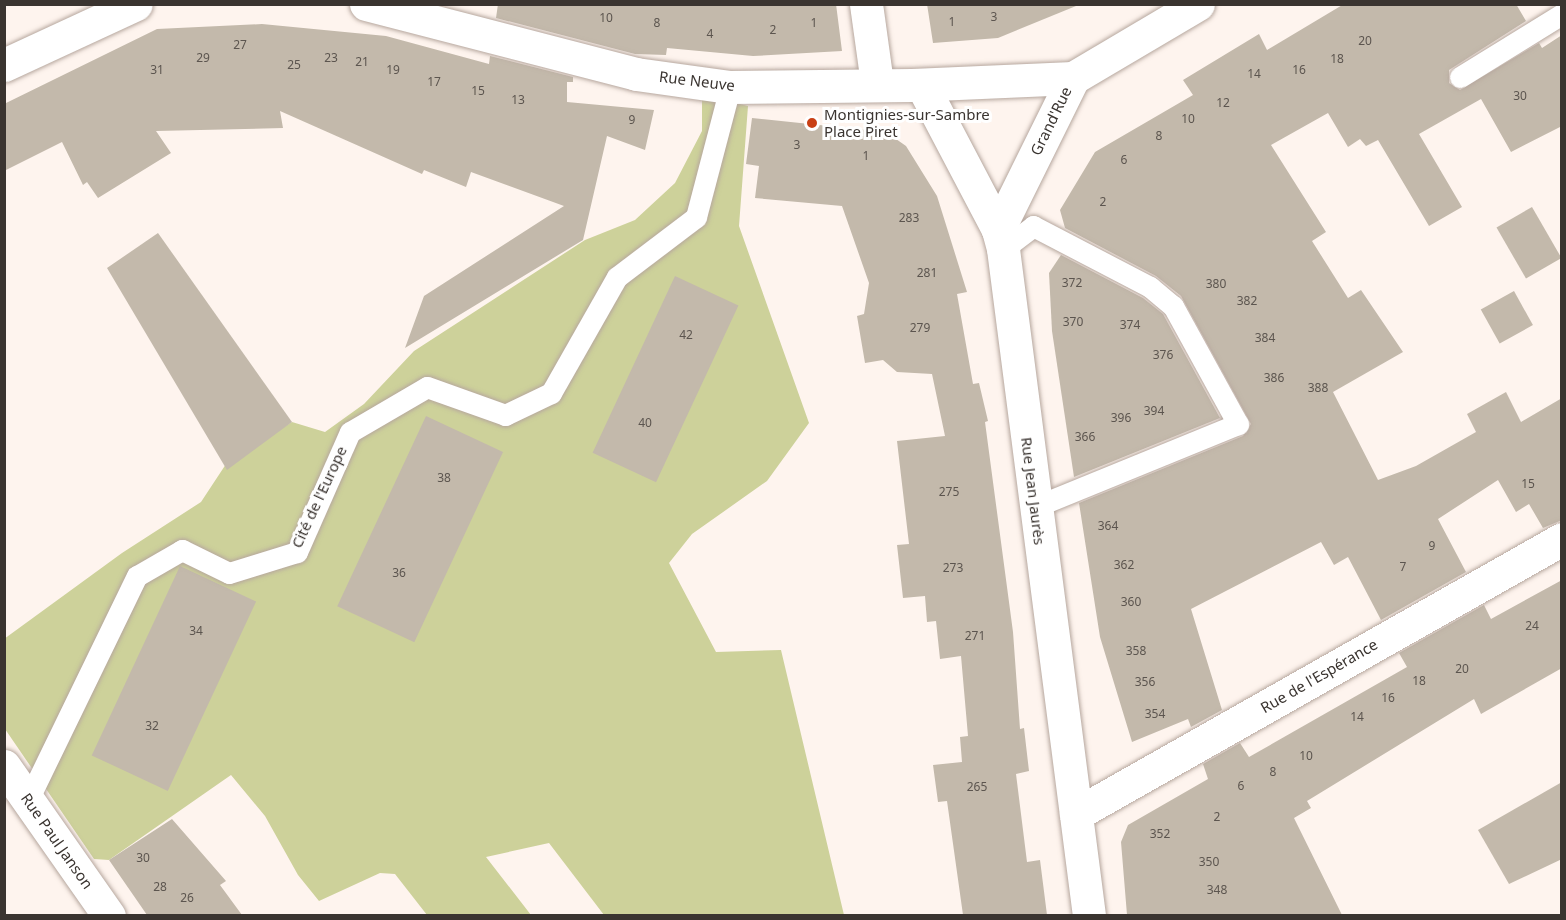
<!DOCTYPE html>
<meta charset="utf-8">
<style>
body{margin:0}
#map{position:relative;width:1566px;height:920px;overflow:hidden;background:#fef4ee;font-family:"Noto Sans",sans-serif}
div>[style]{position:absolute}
.green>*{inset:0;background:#cdd19a}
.building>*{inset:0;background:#c3b9ab;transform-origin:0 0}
.roads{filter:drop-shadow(0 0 2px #b6a79e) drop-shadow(0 0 2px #b6a79e)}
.lane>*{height:21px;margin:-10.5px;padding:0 10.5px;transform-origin:10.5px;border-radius:10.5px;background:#fff}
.street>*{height:33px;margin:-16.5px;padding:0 16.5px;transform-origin:16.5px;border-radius:16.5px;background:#fff}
.secondary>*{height:33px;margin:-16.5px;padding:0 16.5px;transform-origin:16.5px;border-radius:16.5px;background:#fff}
.dots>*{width:16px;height:16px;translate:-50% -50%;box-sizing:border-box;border:3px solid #fff;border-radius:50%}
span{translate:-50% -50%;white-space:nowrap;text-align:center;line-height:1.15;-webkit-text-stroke:6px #fff;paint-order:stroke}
.number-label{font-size:12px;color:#5c554f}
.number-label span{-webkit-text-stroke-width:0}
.street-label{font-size:15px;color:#3a3430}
.poi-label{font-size:15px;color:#3a3430}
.left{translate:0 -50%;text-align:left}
.frame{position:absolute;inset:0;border:6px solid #3a3430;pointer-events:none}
</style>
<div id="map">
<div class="green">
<i style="clip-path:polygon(702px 95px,748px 106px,739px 226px,809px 423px,767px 481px,692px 534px,669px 563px,716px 652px,781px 650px,844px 915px,604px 915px,549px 843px,486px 857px,531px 915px,427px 915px,395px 874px,380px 873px,319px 901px,298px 875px,265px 816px,231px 775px,109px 860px,94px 859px,5px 729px,4px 639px,122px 553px,201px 502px,228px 461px,292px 422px,325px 432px,364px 404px,414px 351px,585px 240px,635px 220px,675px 183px,702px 131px)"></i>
</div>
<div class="building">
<i style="clip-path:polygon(498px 4px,836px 4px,842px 51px,753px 56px,667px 48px,666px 55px,635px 54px,496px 18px)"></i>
<i style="clip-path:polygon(927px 4px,1076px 4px,1076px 6px,998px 38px,933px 43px)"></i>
<i style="clip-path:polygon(1344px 4px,1516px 4px,1526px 21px,1449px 70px,1449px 83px,1460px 90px,1539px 43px,1542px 48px,1562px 35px,1562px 126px,1511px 152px,1481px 99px,1419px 134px,1462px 207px,1429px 226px,1378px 140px,1366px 146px,1360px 139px,1348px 147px,1328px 113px,1271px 145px,1326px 232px,1312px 241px,1348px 298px,1361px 290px,1403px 352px,1333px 392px,1378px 480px,1416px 466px,1476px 432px,1467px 414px,1506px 392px,1521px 422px,1562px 398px,1562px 520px,1543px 528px,1529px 504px,1516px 512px,1498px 480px,1438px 519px,1466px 572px,1381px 620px,1348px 557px,1334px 565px,1321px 542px,1191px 609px,1222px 710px,1191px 727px,1188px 719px,1132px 742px,1100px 637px,1079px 503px,1243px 436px,1251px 424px,1181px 296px,1156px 276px,1065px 228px,1060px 210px,1095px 152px,1193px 95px,1183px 80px,1259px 34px,1267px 50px)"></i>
<i style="clip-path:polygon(262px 24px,386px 36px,489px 64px,490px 56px,573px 77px,573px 82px,567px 82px,567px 102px,654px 110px,645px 150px,607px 136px,583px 240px,405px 348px,424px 296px,564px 206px,471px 172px,466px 187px,424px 170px,422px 174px,280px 111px,283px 128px,156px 131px,171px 153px,98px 198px,87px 182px,83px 185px,62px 142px,4px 171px,4px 104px,157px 29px)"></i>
<i style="clip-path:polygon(752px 118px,886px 132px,906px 146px,937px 196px,967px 292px,957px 294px,973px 384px,979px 383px,988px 421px,985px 422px,1013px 632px,1020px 729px,1024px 728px,1029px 771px,1016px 774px,1027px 862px,1040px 860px,1047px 915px,963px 915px,947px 801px,938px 802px,933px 765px,962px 762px,960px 737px,968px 736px,961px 656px,940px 659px,936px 621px,927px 622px,925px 596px,903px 598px,897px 545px,909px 544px,897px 441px,945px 436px,932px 374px,897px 372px,883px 360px,865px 363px,857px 316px,864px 314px,869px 283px,842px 206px,755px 198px,759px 166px,746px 164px)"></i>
<i style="left:1532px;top:207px;width:59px;height:41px;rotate:60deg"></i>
<i style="clip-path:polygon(158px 233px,292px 422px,227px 470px,107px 268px)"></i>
<i style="clip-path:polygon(1061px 255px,1143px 298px,1163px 314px,1220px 418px,1074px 477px,1052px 331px,1049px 273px)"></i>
<i style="left:675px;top:276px;width:70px;height:195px;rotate:25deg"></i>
<i style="left:1514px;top:291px;width:39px;height:38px;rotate:61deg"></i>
<i style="left:426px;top:416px;width:85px;height:210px;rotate:25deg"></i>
<i style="left:180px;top:566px;width:84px;height:209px;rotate:25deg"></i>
<i style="clip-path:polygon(1562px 580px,1562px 668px,1481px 714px,1474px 699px,1307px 801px,1311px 808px,1294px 818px,1342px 915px,1127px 915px,1121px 842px,1128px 825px,1208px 779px,1203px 764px,1240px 743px,1249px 757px,1407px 667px,1399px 653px,1484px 605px,1491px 619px)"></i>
<i style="clip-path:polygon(1562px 782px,1562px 859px,1509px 884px,1478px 830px)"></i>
<i style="clip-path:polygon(172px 819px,226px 881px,220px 885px,242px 915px,147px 915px,109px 860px)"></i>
</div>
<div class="roads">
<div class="lane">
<i style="left:1460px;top:77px;width:120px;rotate:-31.7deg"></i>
<i style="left:1003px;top:249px;width:38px;rotate:-37deg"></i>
<i style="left:1033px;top:226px;width:132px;rotate:27.5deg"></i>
<i style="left:1150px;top:287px;width:30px;rotate:40deg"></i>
<i style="left:1173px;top:306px;width:135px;rotate:61.2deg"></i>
<i style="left:1238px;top:424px;width:219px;rotate:157.8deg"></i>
<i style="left:28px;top:800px;width:249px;rotate:-64.1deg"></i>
<i style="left:137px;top:576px;width:52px;rotate:-30deg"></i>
<i style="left:182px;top:550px;width:52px;rotate:26.1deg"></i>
<i style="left:229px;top:573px;width:71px;rotate:-17.2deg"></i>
<i style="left:297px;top:552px;width:131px;rotate:-66.2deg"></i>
<i style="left:350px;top:432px;width:89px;rotate:-30.3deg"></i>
<i style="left:427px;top:387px;width:83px;rotate:19.7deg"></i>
<i style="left:505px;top:415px;width:51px;rotate:-25.6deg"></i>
<i style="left:551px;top:393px;width:133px;rotate:-60.4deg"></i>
<i style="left:617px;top:277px;width:99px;rotate:-37.2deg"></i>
<i style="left:696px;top:217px;width:134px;rotate:-75.3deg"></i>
</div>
<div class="street">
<i style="left:866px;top:4px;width:80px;rotate:82.1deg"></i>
<i style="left:922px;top:85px;width:164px;rotate:62.3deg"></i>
<i style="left:998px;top:230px;width:20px;rotate:75deg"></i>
<i style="left:1003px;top:249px;width:673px;rotate:82.65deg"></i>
<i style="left:998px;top:230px;width:169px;rotate:-63.7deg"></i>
<i style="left:4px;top:766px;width:183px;rotate:55deg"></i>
<i style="left:1076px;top:814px;width:558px;rotate:-29.5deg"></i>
</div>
<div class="secondary">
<i style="left:366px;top:4px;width:279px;rotate:14.5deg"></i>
<i style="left:636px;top:74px;width:95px;rotate:7.9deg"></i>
<i style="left:730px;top:87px;width:182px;rotate:-0.6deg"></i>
<i style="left:912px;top:85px;width:161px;rotate:-2.5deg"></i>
<i style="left:1073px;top:78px;width:145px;rotate:-30.6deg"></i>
<i style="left:4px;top:65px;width:145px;rotate:-24.8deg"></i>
</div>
</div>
<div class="dots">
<i style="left:812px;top:123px;background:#c94015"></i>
</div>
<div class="number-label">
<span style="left:994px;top:17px">3</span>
<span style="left:606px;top:18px">10</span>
<span style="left:952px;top:22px">1</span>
<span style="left:657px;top:23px">8</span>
<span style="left:814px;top:23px">1</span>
<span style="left:773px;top:30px">2</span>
<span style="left:710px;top:34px">4</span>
<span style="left:1365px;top:41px">20</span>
<span style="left:240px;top:45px">27</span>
<span style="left:203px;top:58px">29</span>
<span style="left:331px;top:58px">23</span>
<span style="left:1337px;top:59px">18</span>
<span style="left:362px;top:62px">21</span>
<span style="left:294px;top:65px">25</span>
<span style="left:157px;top:70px">31</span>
<span style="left:393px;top:70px">19</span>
<span style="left:1299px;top:70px">16</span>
<span style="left:1254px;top:74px">14</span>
<span style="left:434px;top:82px">17</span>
<span style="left:478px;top:91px">15</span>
<span style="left:1520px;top:96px">30</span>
<span style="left:518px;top:100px">13</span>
<span style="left:1223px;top:103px">12</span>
<span style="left:1188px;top:119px">10</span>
<span style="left:632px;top:120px">9</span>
<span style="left:1159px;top:136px">8</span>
<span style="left:797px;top:145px">3</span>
<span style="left:866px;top:156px">1</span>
<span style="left:1124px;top:160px">6</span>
<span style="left:1103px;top:202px">2</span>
<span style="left:909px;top:218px">283</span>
<span style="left:927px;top:273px">281</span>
<span style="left:1072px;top:283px">372</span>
<span style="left:1216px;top:284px">380</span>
<span style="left:1247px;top:301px">382</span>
<span style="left:1073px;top:322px">370</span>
<span style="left:1130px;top:325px">374</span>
<span style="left:920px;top:328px">279</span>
<span style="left:686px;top:335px">42</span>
<span style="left:1265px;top:338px">384</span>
<span style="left:1163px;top:355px">376</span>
<span style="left:1274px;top:378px">386</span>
<span style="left:1318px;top:388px">388</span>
<span style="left:1154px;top:411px">394</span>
<span style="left:1121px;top:418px">396</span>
<span style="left:645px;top:423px">40</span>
<span style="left:1085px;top:437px">366</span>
<span style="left:444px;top:478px">38</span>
<span style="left:1528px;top:484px">15</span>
<span style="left:949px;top:492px">275</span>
<span style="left:1108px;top:526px">364</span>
<span style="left:1432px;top:546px">9</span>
<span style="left:1124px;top:565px">362</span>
<span style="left:1403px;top:567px">7</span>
<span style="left:953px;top:568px">273</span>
<span style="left:399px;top:573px">36</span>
<span style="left:1131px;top:602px">360</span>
<span style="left:1532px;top:626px">24</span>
<span style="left:196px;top:631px">34</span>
<span style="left:975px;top:636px">271</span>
<span style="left:1136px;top:651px">358</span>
<span style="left:1462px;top:669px">20</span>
<span style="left:1419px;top:681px">18</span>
<span style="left:1145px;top:682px">356</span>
<span style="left:1388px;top:698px">16</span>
<span style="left:1155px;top:714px">354</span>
<span style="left:1357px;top:717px">14</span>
<span style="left:152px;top:726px">32</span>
<span style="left:1306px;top:756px">10</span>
<span style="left:1273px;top:772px">8</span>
<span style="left:1241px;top:786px">6</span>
<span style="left:977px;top:787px">265</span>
<span style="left:1217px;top:817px">2</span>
<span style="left:1160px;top:834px">352</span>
<span style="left:143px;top:858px">30</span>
<span style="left:1209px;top:862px">350</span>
<span style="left:160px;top:887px">28</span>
<span style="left:1217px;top:890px">348</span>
<span style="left:187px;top:898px">26</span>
</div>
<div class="street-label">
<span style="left:697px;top:81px;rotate:7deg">Rue Neuve</span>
<span style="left:1051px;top:121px;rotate:-64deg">Grand'Rue</span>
<span style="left:1033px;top:491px;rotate:83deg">Rue Jean Jaurès</span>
<span style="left:319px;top:497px;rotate:-65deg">Cité de l'Europe</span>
<span style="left:1319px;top:676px;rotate:-30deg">Rue de l'Espérance</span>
<span style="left:57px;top:841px;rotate:55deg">Rue Paul Janson</span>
</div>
<div class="poi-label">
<span class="left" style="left:824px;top:123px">Montignies-sur-Sambre<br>Place Piret</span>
</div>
<div class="frame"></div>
</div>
